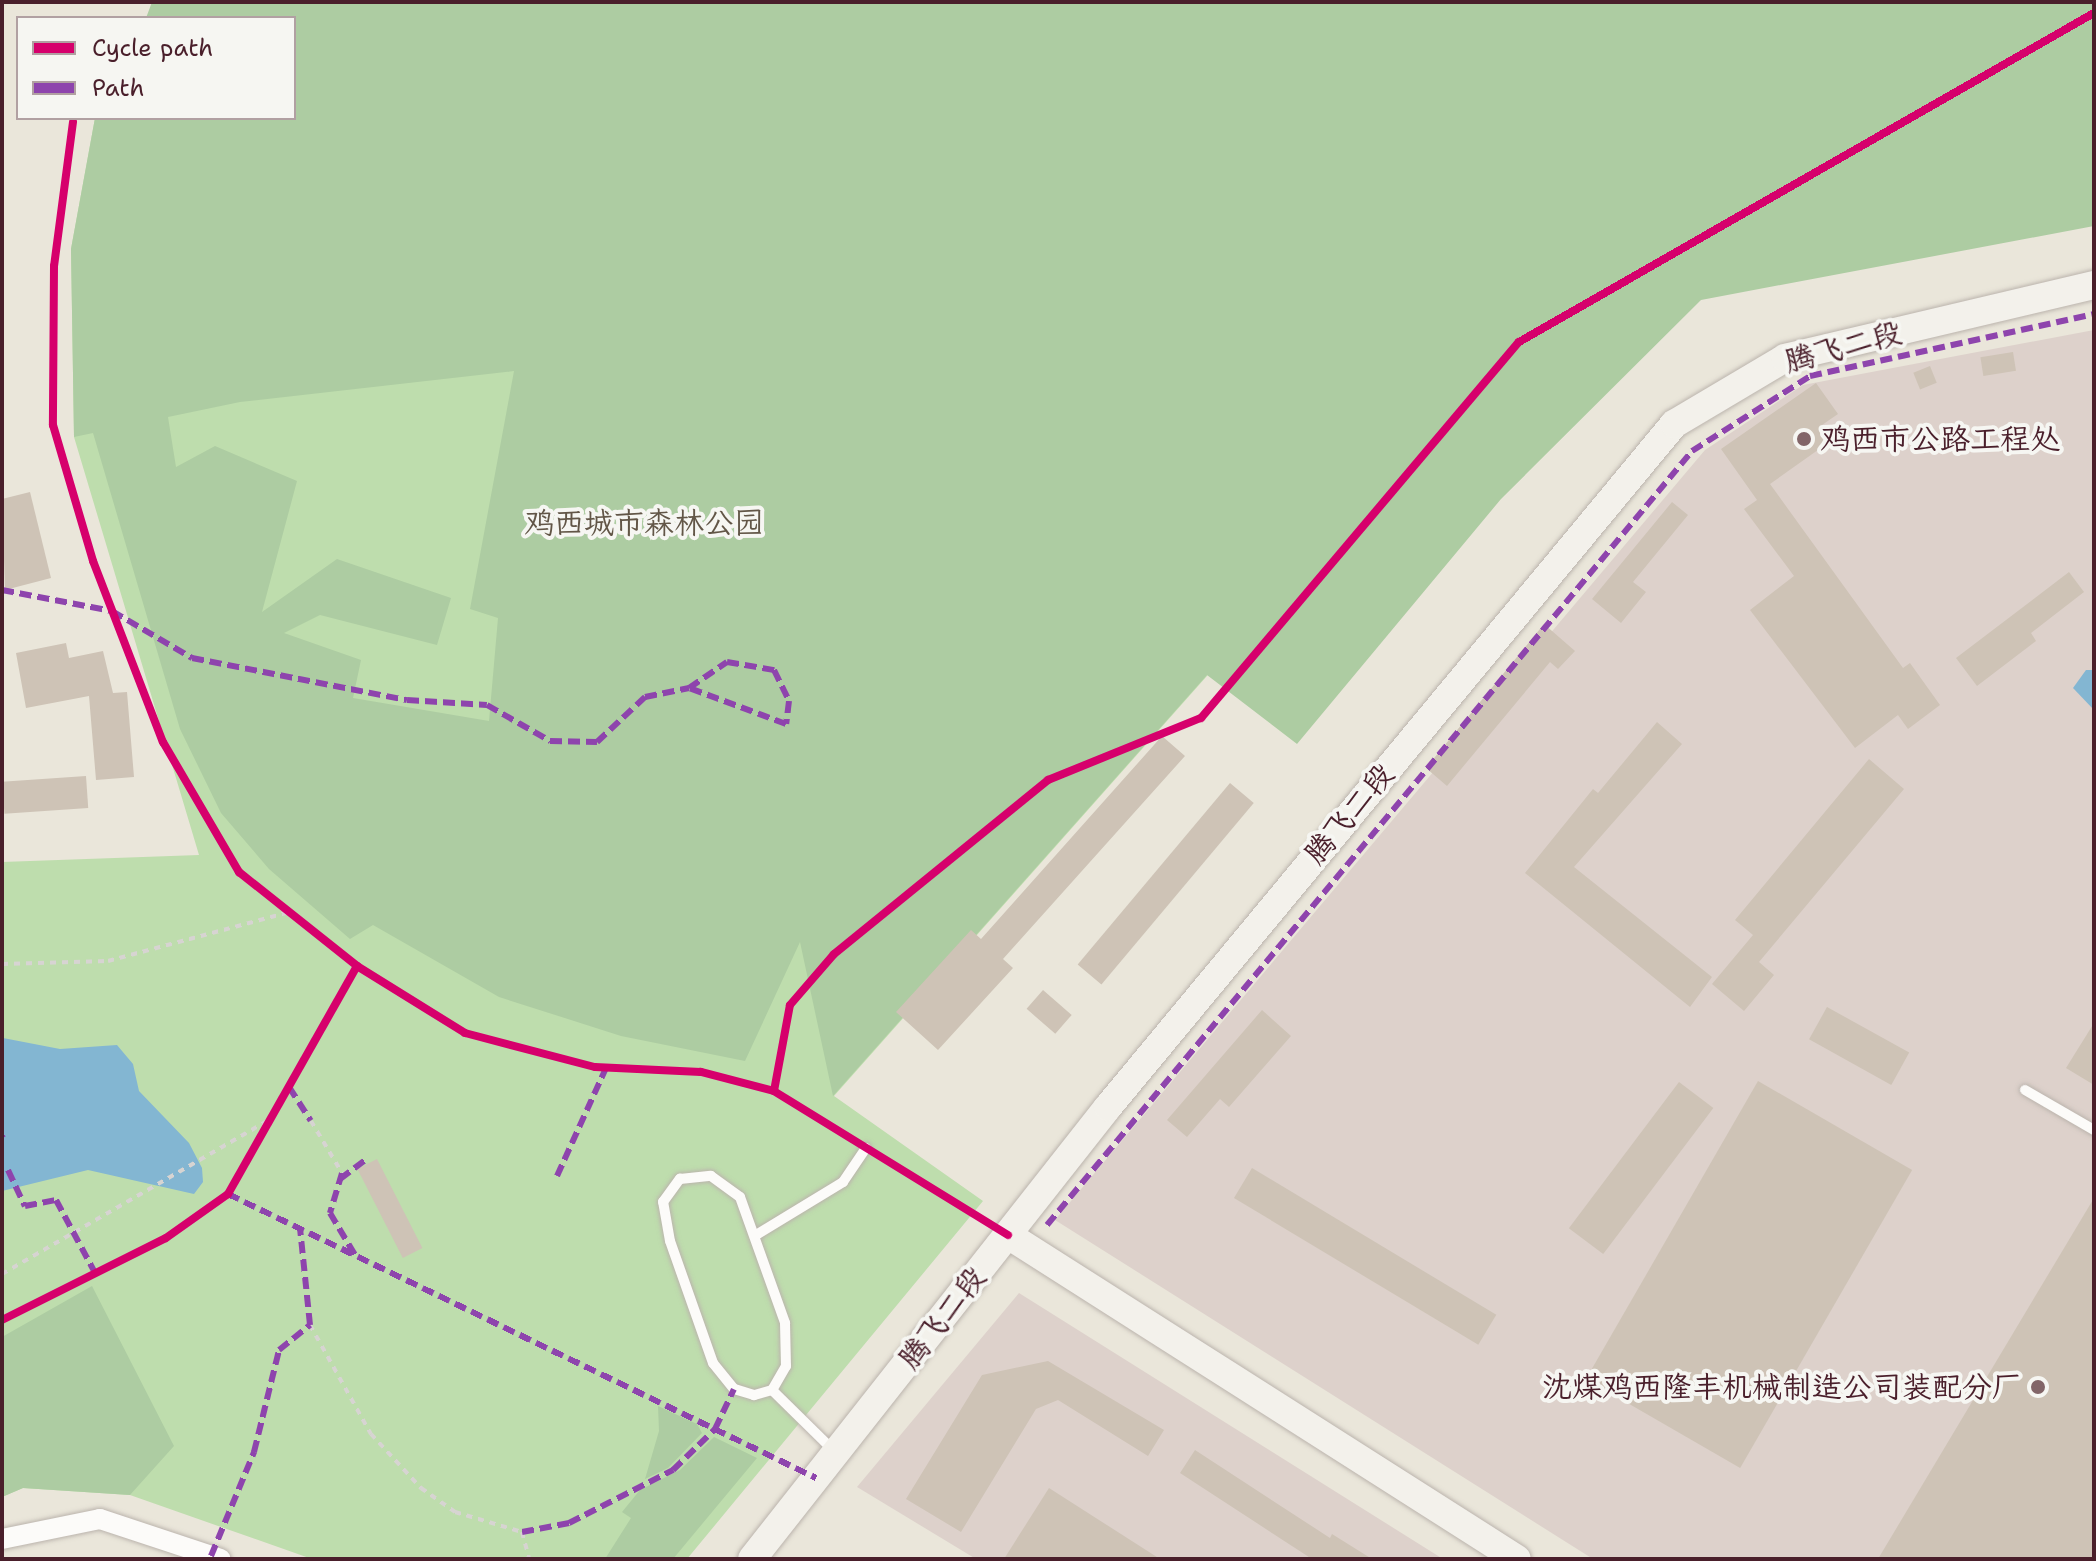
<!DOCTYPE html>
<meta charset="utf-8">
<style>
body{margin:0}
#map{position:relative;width:2096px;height:1561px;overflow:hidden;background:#eae6da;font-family:"Shantell Sans","LXGW WenKai TC",sans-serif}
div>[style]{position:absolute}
.industrial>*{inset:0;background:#ddd1cb}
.green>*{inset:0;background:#beddad}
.forest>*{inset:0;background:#adcca2}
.water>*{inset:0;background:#83b6d2}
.building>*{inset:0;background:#cec3b6;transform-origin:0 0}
.path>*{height:4px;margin-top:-2px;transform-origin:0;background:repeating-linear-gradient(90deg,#d7d4d2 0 6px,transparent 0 12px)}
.roads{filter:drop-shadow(0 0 2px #bbb4ad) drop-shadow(0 0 2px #bbb4ad)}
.lane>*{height:10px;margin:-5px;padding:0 5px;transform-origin:5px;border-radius:5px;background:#fcfbf9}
.street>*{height:20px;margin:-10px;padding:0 10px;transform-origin:10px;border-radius:10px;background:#fcfbf9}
.secondary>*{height:28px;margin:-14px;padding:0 14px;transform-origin:14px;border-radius:14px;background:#f3f1eb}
.quiet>*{height:6px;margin-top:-3px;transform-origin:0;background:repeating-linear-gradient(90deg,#8e44ad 0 12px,transparent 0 18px)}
.cycleway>*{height:8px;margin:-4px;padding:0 4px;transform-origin:4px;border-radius:4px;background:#d6006c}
.dots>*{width:22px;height:22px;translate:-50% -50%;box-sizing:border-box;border:4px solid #f6f6f2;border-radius:50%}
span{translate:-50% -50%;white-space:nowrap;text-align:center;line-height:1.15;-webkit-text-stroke:8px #f6f6f2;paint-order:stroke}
.street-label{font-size:30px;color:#4a1f2b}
.poi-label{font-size:30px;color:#4a1f2b}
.left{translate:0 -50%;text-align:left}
.right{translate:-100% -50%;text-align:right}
.park-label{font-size:30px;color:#625647}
.frame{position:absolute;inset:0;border:4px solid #4a1f2b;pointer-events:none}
.legend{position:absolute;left:16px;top:16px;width:280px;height:104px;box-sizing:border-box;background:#f6f6f2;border:2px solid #b1a0a2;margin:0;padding:10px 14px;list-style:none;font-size:24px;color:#4a1f2b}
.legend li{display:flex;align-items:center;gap:16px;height:40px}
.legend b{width:40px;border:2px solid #b1a0a2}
</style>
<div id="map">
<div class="industrial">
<i style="clip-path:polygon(2094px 330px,2094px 1559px,1593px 1559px,1055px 1220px,1705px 450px,1803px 385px)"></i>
<i style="clip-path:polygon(1019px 1293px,1443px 1559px,976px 1559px,857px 1487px)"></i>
</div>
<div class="green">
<i style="clip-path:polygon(1010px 2px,1736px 80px,834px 1096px,983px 1201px,687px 1559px,312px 1559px,130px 1495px,23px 1488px,2px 1497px,2px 862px,199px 855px,74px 437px,71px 249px,95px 118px,294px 118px)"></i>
</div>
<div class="forest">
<i style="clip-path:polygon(evenodd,152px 2px,2094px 2px,2094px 226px,1701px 300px,1501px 499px,1297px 744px,1207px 675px,833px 1096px,800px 942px,745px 1061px,621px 1036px,499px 997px,373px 925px,350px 939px,269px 869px,221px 813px,180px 729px,93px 433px,74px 437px,71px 249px,95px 118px,294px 118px,294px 18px,146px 18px,152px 2px,514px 371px,470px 609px,498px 618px,489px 721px,353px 698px,361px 660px,284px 633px,320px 615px,437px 645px,451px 598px,337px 559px,262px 612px,297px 481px,215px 446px,176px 467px,168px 417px,240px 402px,514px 371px)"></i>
<i style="clip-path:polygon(92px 1286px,174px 1446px,130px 1495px,23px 1488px,2px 1497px,2px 1337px)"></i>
<i style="clip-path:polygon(658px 1406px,697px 1424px,702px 1433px,668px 1468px,645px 1479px,659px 1431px)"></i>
<i style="clip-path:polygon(714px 1437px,757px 1458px,673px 1559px,605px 1559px,631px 1518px,622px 1512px,640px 1490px,680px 1470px)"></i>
</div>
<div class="water">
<i style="clip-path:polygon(2086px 670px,2094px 670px,2094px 710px,2073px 688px)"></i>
<i style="clip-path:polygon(3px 1038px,60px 1049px,117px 1045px,133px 1064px,139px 1091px,189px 1143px,202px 1168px,203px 1182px,194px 1194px,88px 1170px,2px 1191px)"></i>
</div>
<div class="building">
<i style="left:2013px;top:352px;width:19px;height:33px;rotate:81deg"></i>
<i style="left:1930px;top:366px;width:18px;height:18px;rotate:68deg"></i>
<i style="clip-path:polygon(1816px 383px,1838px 414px,1822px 425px,1832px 440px,1770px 484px,1903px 668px,1910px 663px,1940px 705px,1908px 729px,1898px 715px,1855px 748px,1750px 610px,1794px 576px,1744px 509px,1757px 500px,1721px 449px)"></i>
<i style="clip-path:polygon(30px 492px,51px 578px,5px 590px,2px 499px)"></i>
<i style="clip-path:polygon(1672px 502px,1688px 515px,1633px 582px,1646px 592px,1621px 623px,1592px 599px)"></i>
<i style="clip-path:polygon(2069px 572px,2084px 592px,2031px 633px,2036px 641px,1977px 686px,1956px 658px)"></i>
<i style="clip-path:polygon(1544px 624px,1575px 651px,1558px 669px,1550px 662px,1447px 786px,1426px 768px)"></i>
<i style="clip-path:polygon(66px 643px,69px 658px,103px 651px,113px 693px,127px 692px,134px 777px,96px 780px,89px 696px,26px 708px,16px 653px)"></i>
<i style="clip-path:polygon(1657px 722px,1682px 744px,1574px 867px,1712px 977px,1690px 1007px,1525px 873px,1593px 789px,1598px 793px)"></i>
<i style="clip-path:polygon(1162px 736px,1185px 756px,1003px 959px,1013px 968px,938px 1050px,896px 1012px,971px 930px,981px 939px)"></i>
<i style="clip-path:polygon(1869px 759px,1904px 789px,1759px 962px,1774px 975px,1744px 1011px,1712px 984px,1753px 935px,1735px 920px)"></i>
<i style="left:86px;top:776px;width:32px;height:84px;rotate:86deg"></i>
<i style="left:1230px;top:783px;width:31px;height:237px;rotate:40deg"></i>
<i style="left:1043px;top:990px;width:38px;height:25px;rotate:41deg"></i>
<i style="left:1827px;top:1007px;width:94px;height:37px;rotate:29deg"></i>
<i style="clip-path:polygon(1262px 1010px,1291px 1036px,1229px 1107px,1220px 1099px,1187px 1137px,1167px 1120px)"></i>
<i style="clip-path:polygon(2094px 1023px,2094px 1085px,2066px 1068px)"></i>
<i style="left:1758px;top:1081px;width:178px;height:344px;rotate:30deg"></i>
<i style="left:1679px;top:1082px;width:43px;height:183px;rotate:37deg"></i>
<i style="left:377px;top:1159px;width:100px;height:22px;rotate:63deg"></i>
<i style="left:1252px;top:1168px;width:285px;height:35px;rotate:31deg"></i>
<i style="clip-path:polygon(2094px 1198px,2094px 1559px,1878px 1559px)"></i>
<i style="clip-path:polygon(1048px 1361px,1164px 1430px,1148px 1456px,1058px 1400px,1036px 1409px,961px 1532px,906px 1499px,982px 1375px)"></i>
<i style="clip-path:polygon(1195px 1450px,1330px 1538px,1332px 1534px,1372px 1559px,1312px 1559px,1180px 1473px)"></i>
<i style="clip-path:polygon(1049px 1488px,1160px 1559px,1004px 1559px)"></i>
</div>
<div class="path">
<i style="left:2px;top:964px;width:106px;rotate:-1.6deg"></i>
<i style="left:108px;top:961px;width:188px;rotate:-15.1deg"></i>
<i style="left:311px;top:1121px;width:61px;rotate:59.2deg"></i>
<i style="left:2px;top:1274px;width:310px;rotate:-30deg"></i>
<i style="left:310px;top:1325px;width:125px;rotate:60.8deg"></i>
<i style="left:371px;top:1434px;width:74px;rotate:47.2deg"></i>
<i style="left:421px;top:1488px;width:42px;rotate:35.2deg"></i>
<i style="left:455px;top:1512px;width:70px;rotate:16.6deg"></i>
<i style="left:522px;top:1532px;width:28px;rotate:75deg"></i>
</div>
<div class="roads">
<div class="lane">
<i style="left:2025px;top:1090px;width:80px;rotate:30.1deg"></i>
<i style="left:756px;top:1235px;width:102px;rotate:-31.3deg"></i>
<i style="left:843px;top:1182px;width:41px;rotate:-55.9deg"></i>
<i style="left:772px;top:1390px;width:19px;rotate:164deg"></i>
<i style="left:754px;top:1395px;width:21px;rotate:-163deg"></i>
<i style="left:734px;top:1389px;width:33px;rotate:-129deg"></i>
<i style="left:713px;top:1363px;width:129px;rotate:-109.4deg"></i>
<i style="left:670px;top:1241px;width:40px;rotate:-100deg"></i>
<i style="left:663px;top:1202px;width:29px;rotate:-54deg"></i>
<i style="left:680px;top:1179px;width:31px;rotate:-6deg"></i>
<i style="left:711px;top:1176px;width:36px;rotate:36deg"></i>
<i style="left:740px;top:1197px;width:134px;rotate:70.3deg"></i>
<i style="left:785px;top:1323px;width:43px;rotate:88.7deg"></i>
<i style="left:786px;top:1366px;width:28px;rotate:120deg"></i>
<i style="left:772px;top:1390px;width:87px;rotate:44.5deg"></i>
</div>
<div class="street">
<i style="left:2px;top:1539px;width:100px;rotate:-11.5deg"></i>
<i style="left:100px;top:1519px;width:127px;rotate:18.3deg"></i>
</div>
<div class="secondary">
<i style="left:1008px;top:1235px;width:603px;rotate:32.48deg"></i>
<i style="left:752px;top:1559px;width:575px;rotate:-51.78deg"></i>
<i style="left:1108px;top:1107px;width:887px;rotate:-50.35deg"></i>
<i style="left:1674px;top:424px;width:129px;rotate:-30.7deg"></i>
<i style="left:1785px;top:358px;width:318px;rotate:-13.3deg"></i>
</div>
</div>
<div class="quiet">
<i style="left:2px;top:590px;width:112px;rotate:10.8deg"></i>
<i style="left:112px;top:611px;width:93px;rotate:30.4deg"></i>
<i style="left:192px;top:658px;width:219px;rotate:11.1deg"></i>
<i style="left:407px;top:700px;width:80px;rotate:3.6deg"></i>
<i style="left:487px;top:705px;width:73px;rotate:29.7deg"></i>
<i style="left:550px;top:741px;width:47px;rotate:1.2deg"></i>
<i style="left:597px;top:742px;width:66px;rotate:-43.2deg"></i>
<i style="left:645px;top:697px;width:45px;rotate:-11.6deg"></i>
<i style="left:689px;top:688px;width:46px;rotate:-34.4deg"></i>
<i style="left:727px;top:662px;width:48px;rotate:9.7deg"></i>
<i style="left:774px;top:670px;width:34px;rotate:64deg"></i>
<i style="left:789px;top:701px;width:23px;rotate:97deg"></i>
<i style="left:786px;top:724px;width:103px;rotate:-159.6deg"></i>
<i style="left:289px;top:1087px;width:40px;rotate:57.1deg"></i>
<i style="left:2px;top:1136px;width:2px;rotate:63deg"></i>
<i style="left:8px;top:1170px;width:40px;rotate:65deg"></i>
<i style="left:25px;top:1206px;width:32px;rotate:-11deg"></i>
<i style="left:56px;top:1200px;width:81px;rotate:61.8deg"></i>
<i style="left:342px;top:1173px;width:42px;rotate:106.7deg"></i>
<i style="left:330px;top:1213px;width:49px;rotate:59.2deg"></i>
<i style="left:557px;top:1176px;width:119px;rotate:-65.6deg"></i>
<i style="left:340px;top:1179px;width:31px;rotate:-37deg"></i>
<i style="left:228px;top:1194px;width:653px;rotate:25.78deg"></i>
<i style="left:1047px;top:1225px;width:1008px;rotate:-50.19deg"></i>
<i style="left:1692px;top:451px;width:140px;rotate:-32.4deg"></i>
<i style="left:1810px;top:376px;width:291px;rotate:-12.3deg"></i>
<i style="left:522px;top:1532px;width:48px;rotate:-10.8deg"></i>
<i style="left:569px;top:1523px;width:117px;rotate:-27deg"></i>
<i style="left:673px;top:1470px;width:59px;rotate:-44.3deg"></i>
<i style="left:715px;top:1429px;width:44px;rotate:-64.6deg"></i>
<i style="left:211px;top:1556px;width:113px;rotate:-67.5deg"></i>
<i style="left:254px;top:1452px;width:105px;rotate:-76.2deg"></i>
<i style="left:279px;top:1350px;width:40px;rotate:-39deg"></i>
<i style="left:310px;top:1325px;width:97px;rotate:-95.9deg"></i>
</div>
<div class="cycleway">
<i style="left:73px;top:122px;width:145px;rotate:97.5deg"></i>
<i style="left:54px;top:266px;width:159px;rotate:90.4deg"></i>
<i style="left:53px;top:425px;width:142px;rotate:73.6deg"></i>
<i style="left:93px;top:561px;width:194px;rotate:68.9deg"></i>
<i style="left:163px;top:742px;width:151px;rotate:59.7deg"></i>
<i style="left:239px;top:872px;width:151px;rotate:38.5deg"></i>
<i style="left:357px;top:966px;width:127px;rotate:31.8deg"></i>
<i style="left:465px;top:1033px;width:134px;rotate:14.7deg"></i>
<i style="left:595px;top:1067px;width:106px;rotate:2.7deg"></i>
<i style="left:701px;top:1072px;width:75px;rotate:14.6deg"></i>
<i style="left:1008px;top:1235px;width:275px;rotate:-148.4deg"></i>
<i style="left:774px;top:1091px;width:87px;rotate:-79.5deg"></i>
<i style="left:790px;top:1005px;width:67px;rotate:-49.2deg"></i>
<i style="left:834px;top:954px;width:276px;rotate:-39.1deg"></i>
<i style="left:1048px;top:780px;width:165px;rotate:-22.1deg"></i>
<i style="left:1201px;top:718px;width:492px;rotate:-49.8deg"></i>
<i style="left:1519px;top:342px;width:662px;rotate:-29.78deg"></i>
<i style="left:2px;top:1320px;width:183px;rotate:-26.6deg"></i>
<i style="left:166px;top:1238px;width:76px;rotate:-35.4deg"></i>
<i style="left:228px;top:1194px;width:262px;rotate:-60.5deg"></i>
</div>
<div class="dots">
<i style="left:1804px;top:439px;background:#826568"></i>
<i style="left:2038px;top:1387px;background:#826568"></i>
</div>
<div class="street-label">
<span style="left:1843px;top:347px;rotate:-15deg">腾飞二段</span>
<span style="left:1349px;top:814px;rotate:-50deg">腾飞二段</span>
<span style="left:942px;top:1318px;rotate:-52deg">腾飞二段</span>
</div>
<div class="poi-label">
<span class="left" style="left:1820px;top:439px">鸡西市公路工程处</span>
<span class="right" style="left:2022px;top:1387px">沈煤鸡西隆丰机械制造公司装配分厂</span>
</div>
<div class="park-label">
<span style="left:644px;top:523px">鸡西城市森林公园</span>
</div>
<div class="frame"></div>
<ul class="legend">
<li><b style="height:10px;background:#d6006c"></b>Cycle path</li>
<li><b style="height:10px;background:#8e44ad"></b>Path</li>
</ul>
</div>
